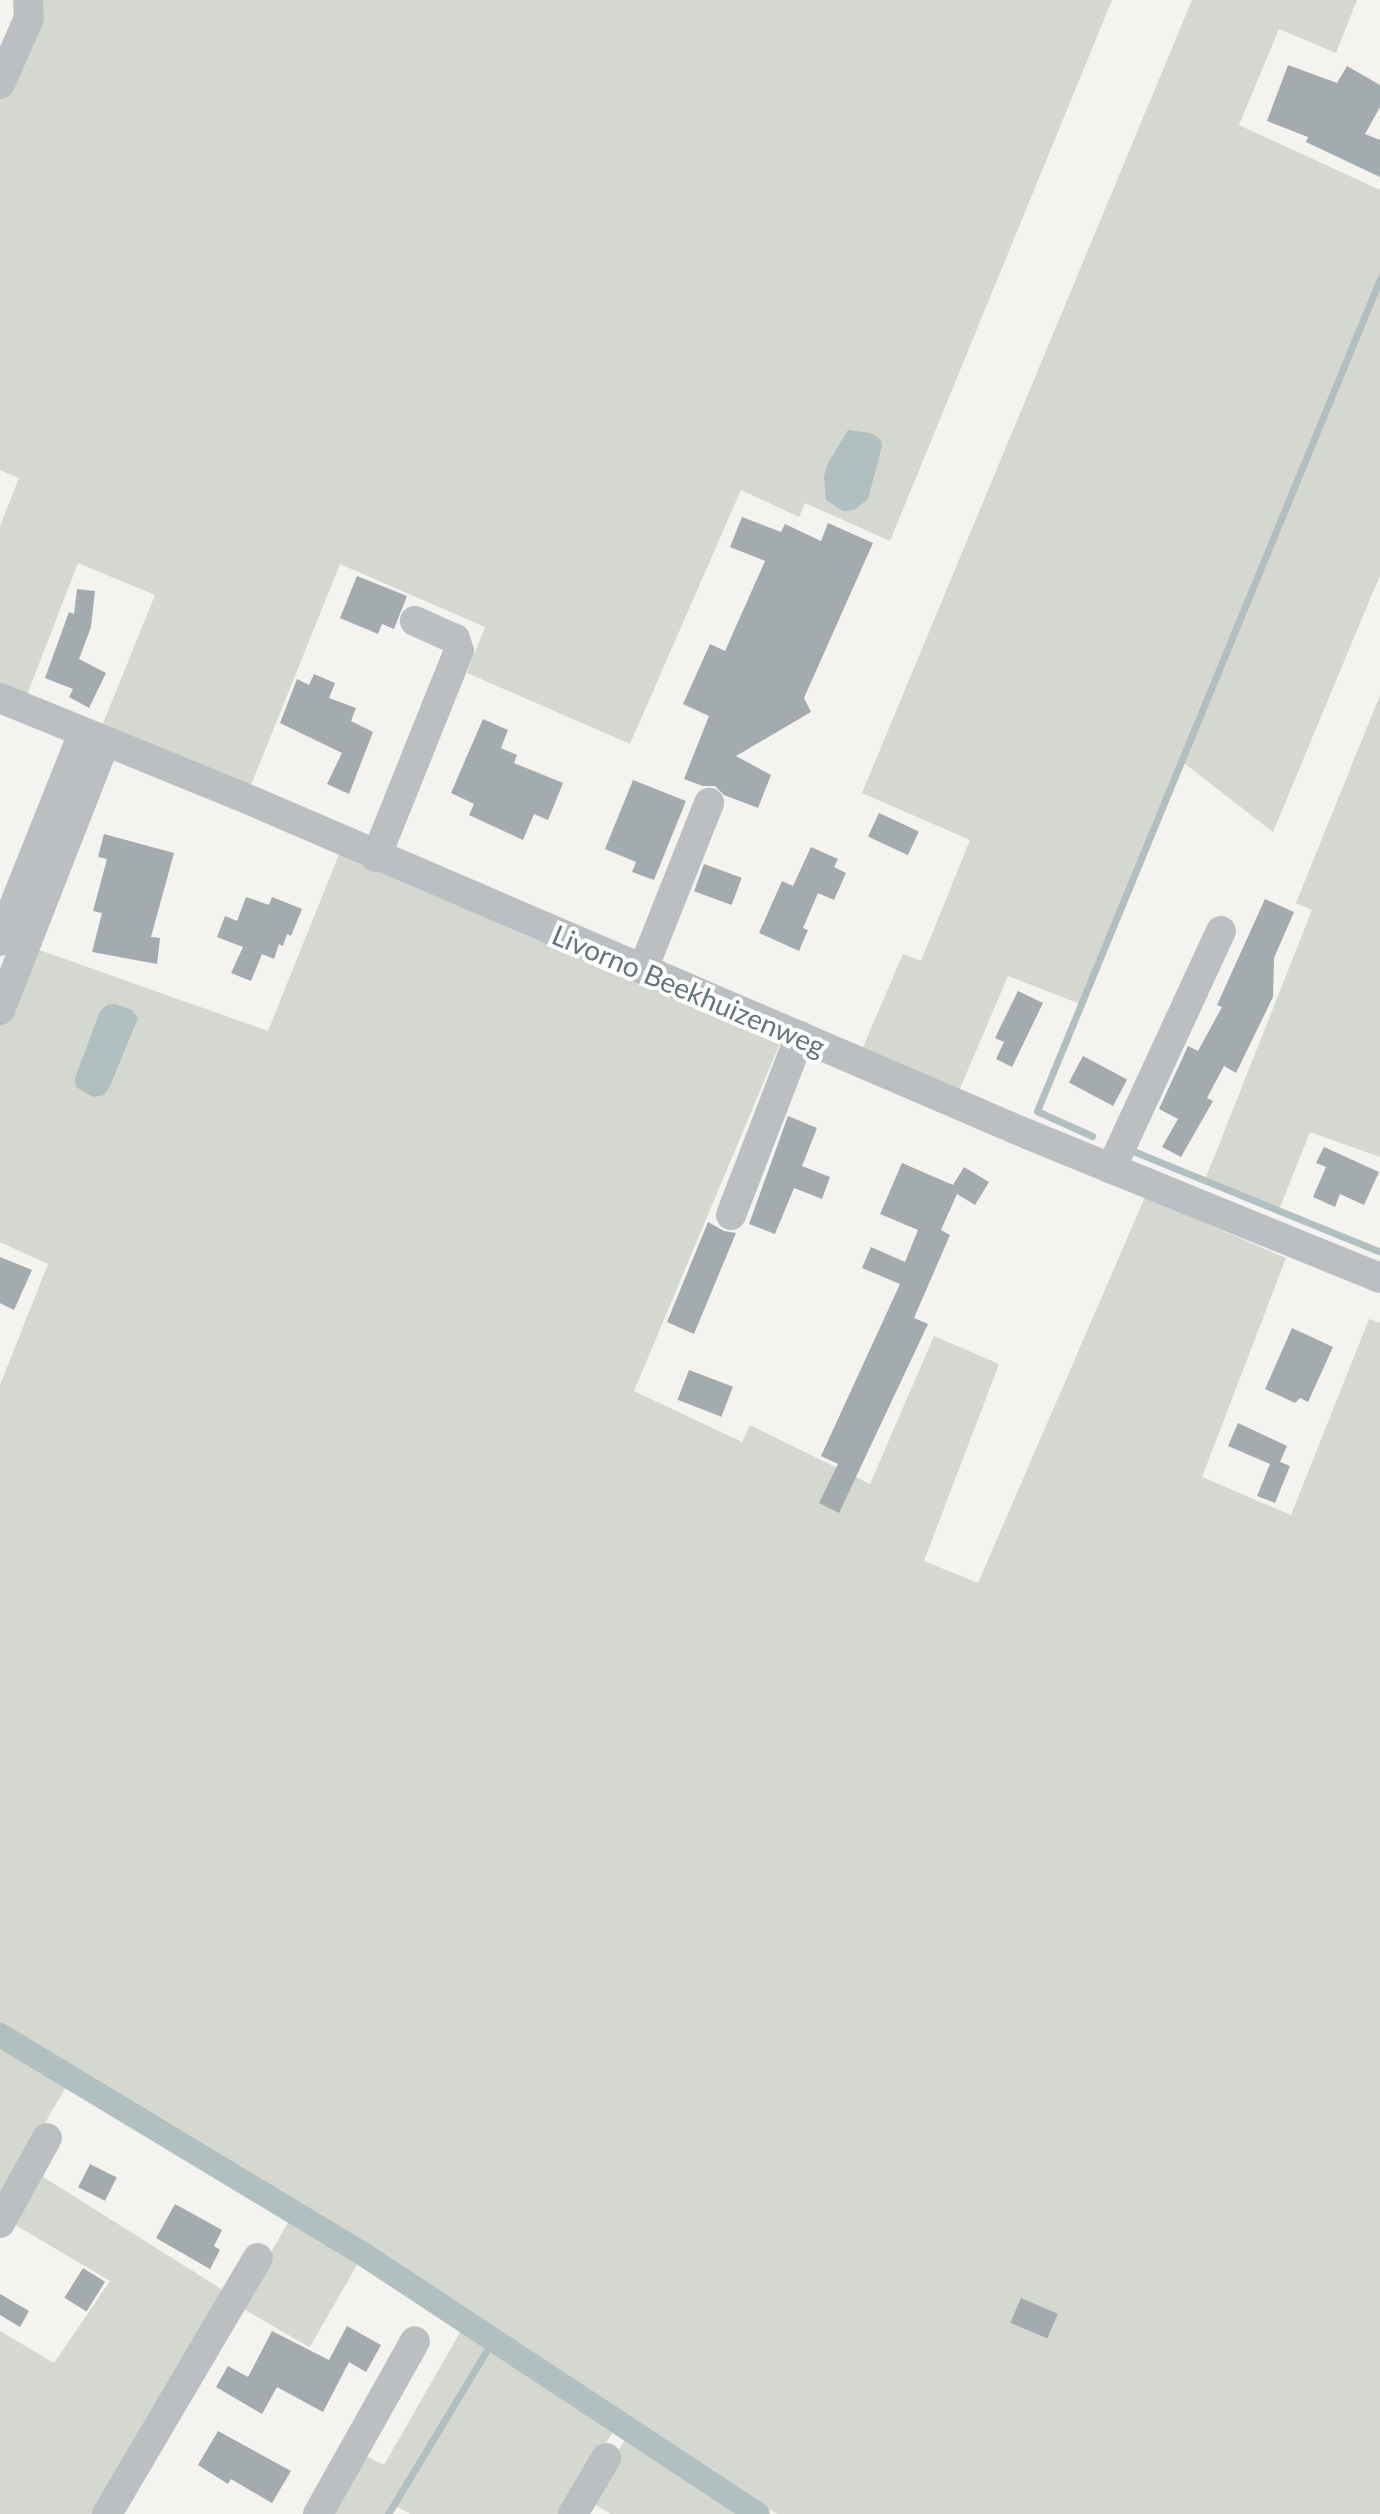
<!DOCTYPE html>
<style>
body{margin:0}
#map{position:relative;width:1380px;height:2514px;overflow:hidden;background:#f4f3f0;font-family:Lato,sans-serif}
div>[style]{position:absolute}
.green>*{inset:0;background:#d4d8d0;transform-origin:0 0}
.water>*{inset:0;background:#b1bfc1}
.stream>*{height:7px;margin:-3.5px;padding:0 3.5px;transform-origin:3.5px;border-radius:3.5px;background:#b1bfc1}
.canal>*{height:24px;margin:-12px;padding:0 12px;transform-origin:12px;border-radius:12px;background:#b1bfc1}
.building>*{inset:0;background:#a3abae;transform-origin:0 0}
.minor>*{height:30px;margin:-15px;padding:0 15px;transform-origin:15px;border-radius:15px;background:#bbbfc1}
span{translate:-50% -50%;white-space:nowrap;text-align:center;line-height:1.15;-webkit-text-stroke:8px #fff;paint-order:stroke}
.street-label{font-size:28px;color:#66767d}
</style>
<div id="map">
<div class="green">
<i style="clip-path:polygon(41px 0,1112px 0,890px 541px,805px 503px,799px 517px,741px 490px,630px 744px,467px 673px,485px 627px,340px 564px,249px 790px,100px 731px,155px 595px,78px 563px,25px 700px,0 690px,0 526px,19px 478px,0 470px,0 96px)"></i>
<i style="clip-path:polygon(1192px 0,1357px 0,1336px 53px,1279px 29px,1239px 125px,1380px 190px,1380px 575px,1273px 832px,1180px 760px,1080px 1004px,1008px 976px,958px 1093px,860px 1054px,903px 954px,921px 961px,970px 840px,862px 793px)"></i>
<i style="clip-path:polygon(1380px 695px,1380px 1157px,1310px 1132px,1279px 1210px,1205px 1180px,1312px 910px,1296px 903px)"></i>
<i style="clip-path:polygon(340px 852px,783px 1036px,634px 1391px,742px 1442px,750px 1425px,870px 1484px,934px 1336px,999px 1364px,924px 1561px,978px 1583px,1145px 1197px,1286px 1258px,1202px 1477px,1291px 1515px,1369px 1319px,1380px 1323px,1380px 2514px,777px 2514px,617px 2414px,368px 2248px,0 2027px,0 1385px,48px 1264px,0 1242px,0 1018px,28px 946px,268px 1031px)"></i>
<i style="clip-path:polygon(0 2035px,71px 2078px,0 2201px)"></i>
<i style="clip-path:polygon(37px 2173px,226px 2292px,99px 2514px,0 2514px,0 2331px,54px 2363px,110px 2281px,12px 2223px)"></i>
<i style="left:293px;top:2214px;width:81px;height:107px;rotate:30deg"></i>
<i style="clip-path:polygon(466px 2322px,618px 2423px,564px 2514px,410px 2514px,394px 2505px,388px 2514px,326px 2514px,360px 2453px,384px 2465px)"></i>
<i style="clip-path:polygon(630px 2431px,718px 2489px,758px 2514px,611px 2514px,589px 2501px)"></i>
</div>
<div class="water">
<i style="clip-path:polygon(848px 430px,871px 433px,881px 440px,882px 446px,868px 499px,854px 510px,843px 511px,826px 500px,824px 477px,827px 465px)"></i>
<i style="clip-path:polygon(115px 1004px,132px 1010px,138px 1018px,110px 1086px,104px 1095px,93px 1097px,76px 1087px,75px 1078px,100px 1011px,107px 1005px)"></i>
</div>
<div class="stream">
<i style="left:1092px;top:1136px;width:60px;rotate:-155.6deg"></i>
<i style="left:1037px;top:1111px;width:900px;rotate:-67.6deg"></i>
<i style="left:1133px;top:1151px;width:267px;rotate:22.2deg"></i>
<i style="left:388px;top:2514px;width:203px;rotate:-58.9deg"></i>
</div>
<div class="canal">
<i style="left:0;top:2035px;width:424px;rotate:31.1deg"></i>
<i style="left:363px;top:2254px;width:473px;rotate:33.4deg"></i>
</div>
<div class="building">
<i style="clip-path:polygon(1288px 65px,1337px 83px,1347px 66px,1380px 85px,1380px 107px,1365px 134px,1380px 140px,1380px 177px,1306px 142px,1308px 137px,1267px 121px)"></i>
<i style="clip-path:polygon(742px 517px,781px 532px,785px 524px,821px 541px,828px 523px,873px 543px,804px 698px,811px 712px,736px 756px,771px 775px,758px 808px,724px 795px,715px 786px,703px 786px,684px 779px,709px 716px,683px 704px,710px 644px,725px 651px,765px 561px,730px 547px)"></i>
<i style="clip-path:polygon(357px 576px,407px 596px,394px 629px,382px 624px,378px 634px,340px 618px)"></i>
<i style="clip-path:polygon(77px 589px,95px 591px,91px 627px,79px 659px,106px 673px,89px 708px,69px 697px,73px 689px,45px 678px,69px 612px,74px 614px)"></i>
<i style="clip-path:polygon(314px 674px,335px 683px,329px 698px,356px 708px,351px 721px,373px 732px,349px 794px,327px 784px,342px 753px,280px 723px,297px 679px,309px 685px)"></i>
<i style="clip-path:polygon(483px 719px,508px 730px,501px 748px,517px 755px,514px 763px,563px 783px,548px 820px,534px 814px,523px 840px,469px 815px,474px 804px,451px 793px)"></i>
<i style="clip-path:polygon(633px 780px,686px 801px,654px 880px,632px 872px,636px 862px,605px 849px)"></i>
<i style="left:879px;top:813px;width:44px;height:26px;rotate:25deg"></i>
<i style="clip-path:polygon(104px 834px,174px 853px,151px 937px,160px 938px,157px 964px,92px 952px,102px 913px,93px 911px,107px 859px,98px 857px)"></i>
<i style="clip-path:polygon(811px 847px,838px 859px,834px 867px,846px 873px,834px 900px,818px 893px,803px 928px,808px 930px,799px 951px,759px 933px,782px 881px,793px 886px)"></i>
<i style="left:704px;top:864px;width:40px;height:29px;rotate:20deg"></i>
<i style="clip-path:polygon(246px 897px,269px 905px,272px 897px,302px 909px,291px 936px,287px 934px,283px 946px,279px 944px,274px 959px,262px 954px,251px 981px,231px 973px,243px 947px,217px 937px,225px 916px,237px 921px)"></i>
<i style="clip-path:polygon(1265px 899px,1294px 912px,1274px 958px,1273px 997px,1236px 1073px,1224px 1066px,1207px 1098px,1213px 1101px,1181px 1157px,1162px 1147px,1178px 1119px,1159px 1109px,1188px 1046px,1198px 1051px,1222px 1007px,1217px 1005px)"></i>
<i style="clip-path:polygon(1018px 991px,1043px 1003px,1012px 1067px,996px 1059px,1004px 1042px,995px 1038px)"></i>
<i style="left:1083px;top:1056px;width:50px;height:30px;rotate:28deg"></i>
<i style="clip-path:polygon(788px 1116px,817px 1128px,802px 1166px,830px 1177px,822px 1199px,794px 1188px,775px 1234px,749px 1224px)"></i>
<i style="clip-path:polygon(1324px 1147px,1379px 1172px,1364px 1205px,1340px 1194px,1335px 1207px,1313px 1197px,1326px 1167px,1316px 1163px)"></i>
<i style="clip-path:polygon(902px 1163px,953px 1185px,964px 1167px,989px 1182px,975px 1205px,957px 1194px,941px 1230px,950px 1235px,914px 1318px,928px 1324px,839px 1513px,819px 1503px,838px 1464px,821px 1456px,900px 1284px,862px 1268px,871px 1247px,905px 1262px,918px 1230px,880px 1214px)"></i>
<i style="clip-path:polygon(708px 1222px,724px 1231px,736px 1233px,694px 1334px,667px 1322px)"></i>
<i style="clip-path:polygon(0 1257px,32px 1270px,14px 1310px,0 1303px)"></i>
<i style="clip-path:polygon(1292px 1328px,1333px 1347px,1308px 1402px,1300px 1398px,1295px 1403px,1265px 1389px)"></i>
<i style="left:689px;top:1370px;width:47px;height:32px;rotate:21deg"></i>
<i style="clip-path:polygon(1238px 1423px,1287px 1446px,1280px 1462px,1290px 1466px,1275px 1503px,1257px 1496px,1270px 1464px,1228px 1446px)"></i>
<i style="left:90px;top:2164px;width:30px;height:26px;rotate:27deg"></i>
<i style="clip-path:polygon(175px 2204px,222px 2230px,214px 2246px,220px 2250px,210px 2269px,156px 2238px)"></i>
<i style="left:83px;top:2268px;width:26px;height:35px;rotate:32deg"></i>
<i style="clip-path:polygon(0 2294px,29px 2311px,20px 2327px,0 2315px)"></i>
<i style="left:1021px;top:2298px;width:40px;height:27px;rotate:23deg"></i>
<i style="clip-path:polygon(347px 2326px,381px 2345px,366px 2372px,349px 2362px,323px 2412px,277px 2387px,262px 2414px,216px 2387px,228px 2366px,248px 2377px,272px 2331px,329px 2360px)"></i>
<i style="clip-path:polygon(218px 2431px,291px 2471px,272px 2503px,231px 2479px,228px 2484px,198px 2465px)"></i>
</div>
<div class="minor">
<i style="left:0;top:84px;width:72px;rotate:-66.3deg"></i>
<i style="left:29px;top:18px;width:18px;rotate:-93deg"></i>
<i style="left:0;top:698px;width:257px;rotate:22.2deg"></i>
<i style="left:238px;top:795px;width:859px;rotate:23.25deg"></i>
<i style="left:1027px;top:1134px;width:381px;rotate:22.2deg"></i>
<i style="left:376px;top:857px;width:222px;rotate:-68.1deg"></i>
<i style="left:459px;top:651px;width:13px;rotate:-108deg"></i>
<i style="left:455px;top:639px;width:44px;rotate:-155.8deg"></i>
<i style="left:0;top:941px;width:224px;rotate:-68.2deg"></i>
<i style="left:643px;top:969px;width:179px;rotate:-68.3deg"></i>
<i style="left:0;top:1010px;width:288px;rotate:-68.6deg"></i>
<i style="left:1111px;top:1169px;width:262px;rotate:-65.2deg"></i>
<i style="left:731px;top:1215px;width:192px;rotate:-68.9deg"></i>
<i style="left:0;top:2223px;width:97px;rotate:-61.1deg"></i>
<i style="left:107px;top:2514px;width:297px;rotate:-59.5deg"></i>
<i style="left:318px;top:2514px;width:198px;rotate:-60.7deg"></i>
<i style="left:573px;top:2514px;width:65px;rotate:-59.5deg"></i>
</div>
<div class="street-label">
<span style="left:689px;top:990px;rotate:23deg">Livorno Beekhuizenweg</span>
</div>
</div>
